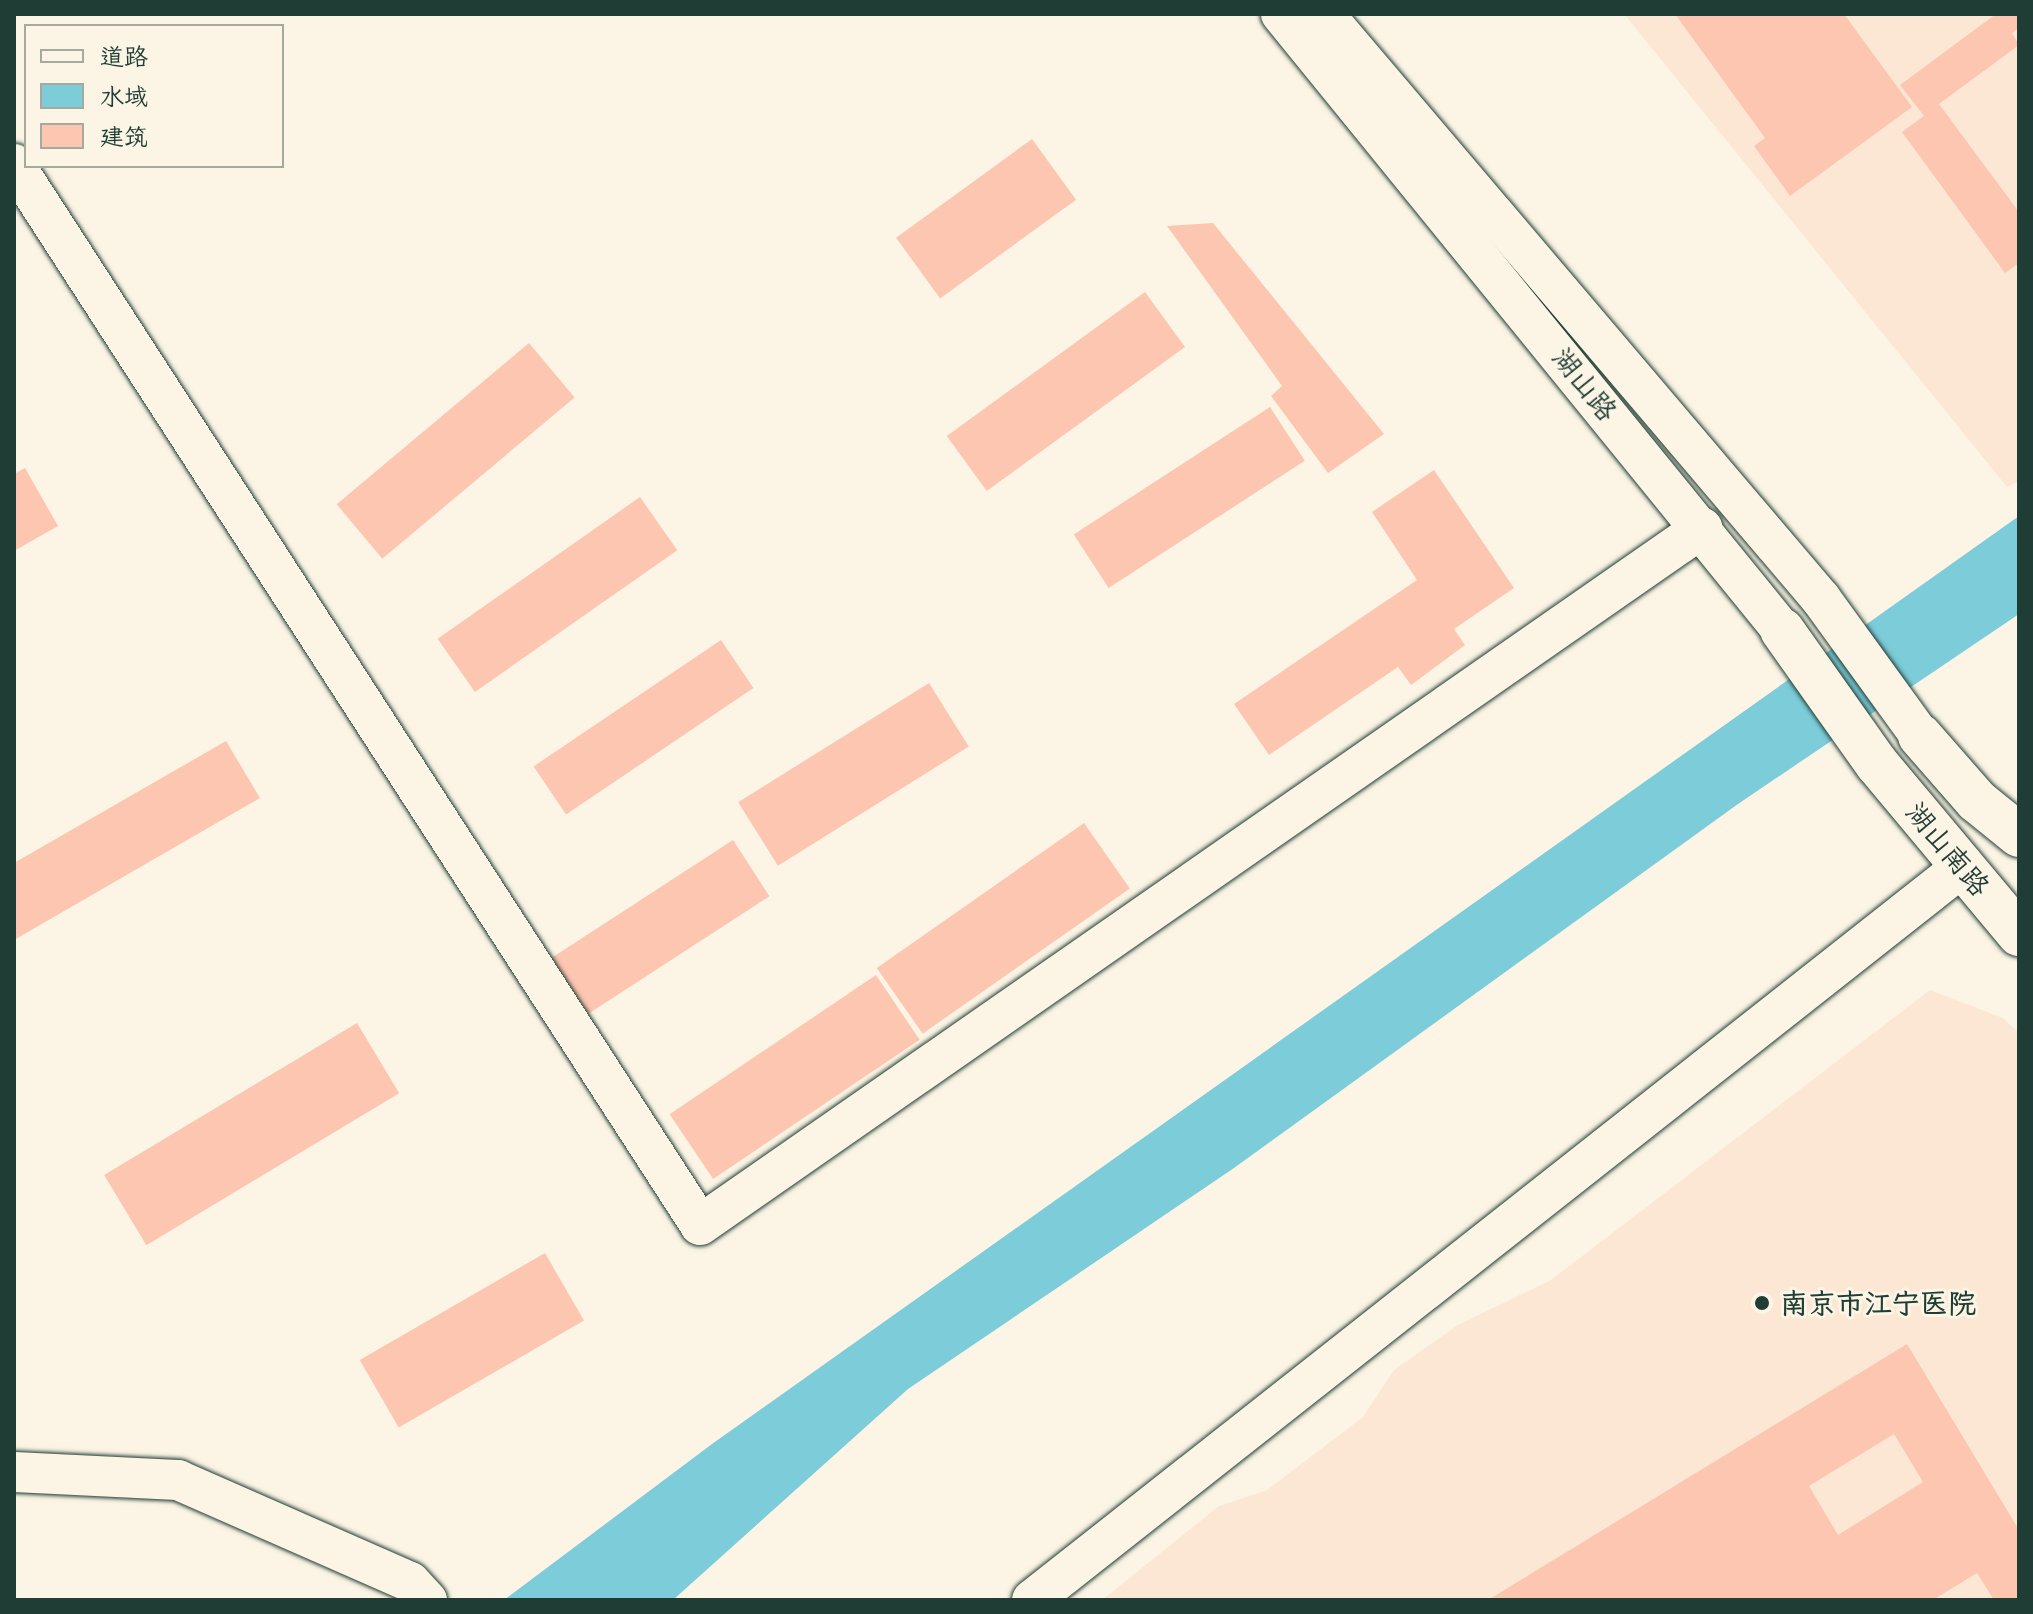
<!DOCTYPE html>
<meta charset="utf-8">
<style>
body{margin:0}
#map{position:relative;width:2033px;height:1614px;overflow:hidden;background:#fcf5e5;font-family:"Patrick Hand","LXGW WenKai TC",sans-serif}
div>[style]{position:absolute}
.built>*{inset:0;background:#fce7d5}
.water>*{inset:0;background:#7dccd9}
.building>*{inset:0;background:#fdc6b0;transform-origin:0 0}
.roads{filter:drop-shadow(0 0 2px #1f3d34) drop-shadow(0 0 2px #1f3d34)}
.minor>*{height:40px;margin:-20px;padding:0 20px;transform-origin:20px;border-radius:20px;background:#fcf5e5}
.major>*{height:44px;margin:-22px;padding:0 22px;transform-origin:22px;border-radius:22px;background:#fcf5e5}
.dots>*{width:22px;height:22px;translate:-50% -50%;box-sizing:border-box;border:4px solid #fcf5e5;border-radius:50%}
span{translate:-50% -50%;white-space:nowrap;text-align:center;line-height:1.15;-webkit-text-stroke:6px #fcf5e5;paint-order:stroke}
.street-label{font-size:28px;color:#1f3d34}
.poi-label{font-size:28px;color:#1f3d34;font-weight:700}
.left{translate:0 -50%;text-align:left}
.frame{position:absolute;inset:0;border:16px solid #1f3d34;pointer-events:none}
.legend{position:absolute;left:24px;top:24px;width:260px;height:144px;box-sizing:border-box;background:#fcf5e5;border:2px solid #a4ab9e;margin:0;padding:10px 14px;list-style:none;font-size:24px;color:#1f3d34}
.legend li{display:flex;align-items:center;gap:16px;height:40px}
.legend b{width:40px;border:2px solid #a4ab9e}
</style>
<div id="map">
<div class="built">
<i style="clip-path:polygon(1624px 14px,2019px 14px,2019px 481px,2007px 487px)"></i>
<i style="clip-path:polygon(1930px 990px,2003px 1018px,2019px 1033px,2019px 1600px,1102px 1600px,1219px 1506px,1267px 1490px,1363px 1417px,1394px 1370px,1458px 1325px,1551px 1280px)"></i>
</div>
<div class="water">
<i style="clip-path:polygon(2019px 516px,2019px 614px,1738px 804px,1234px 1168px,908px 1389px,673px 1600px,504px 1600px,712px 1444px)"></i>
</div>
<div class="building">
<i style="clip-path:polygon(1675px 14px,1844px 14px,1912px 107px,1790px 196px,1754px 146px,1765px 138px)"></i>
<i style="clip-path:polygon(1996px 14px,2019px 14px,2019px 28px,2012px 33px,2019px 45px,1939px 104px,2019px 212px,2019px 263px,2005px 273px,1902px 132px,1924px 116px,1900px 85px)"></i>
<i style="left:1032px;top:139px;width:75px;height:168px;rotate:54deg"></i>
<i style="clip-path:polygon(1213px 223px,1384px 434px,1328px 473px,1271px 396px,1282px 386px,1167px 226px)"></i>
<i style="left:1145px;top:292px;width:68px;height:245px;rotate:54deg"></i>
<i style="left:529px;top:343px;width:71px;height:251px;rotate:50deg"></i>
<i style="left:1270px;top:407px;width:64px;height:234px;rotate:57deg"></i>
<i style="clip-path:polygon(25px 468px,58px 526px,14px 551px,14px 474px)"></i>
<i style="clip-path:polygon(1434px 470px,1514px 588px,1454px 629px,1465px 645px,1411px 685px,1398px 667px,1269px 755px,1234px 704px,1417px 580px,1372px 512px)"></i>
<i style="left:640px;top:497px;width:65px;height:247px;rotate:55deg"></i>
<i style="left:721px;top:640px;width:58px;height:226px;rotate:56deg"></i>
<i style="left:929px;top:683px;width:75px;height:225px;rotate:58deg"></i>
<i style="clip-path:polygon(226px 741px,260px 798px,14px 940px,14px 863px)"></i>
<i style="left:1084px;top:823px;width:80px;height:253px;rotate:55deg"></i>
<i style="left:733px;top:840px;width:67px;height:233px;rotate:57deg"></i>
<i style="left:876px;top:975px;width:78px;height:249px;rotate:56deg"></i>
<i style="left:357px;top:1023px;width:82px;height:295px;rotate:59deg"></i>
<i style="left:545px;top:1253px;width:78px;height:214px;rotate:60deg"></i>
<i style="clip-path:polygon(evenodd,1907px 1344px,2019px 1530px,2019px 1600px,1994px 1600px,1977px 1573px,1933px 1600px,1488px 1600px,1907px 1344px,1894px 1434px,1923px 1482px,1838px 1535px,1809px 1486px,1894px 1434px)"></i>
</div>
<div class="roads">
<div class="minor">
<i style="left:1281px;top:14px;width:794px;rotate:50.88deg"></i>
<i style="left:1324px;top:14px;width:768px;rotate:49.65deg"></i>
<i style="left:1821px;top:599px;width:169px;rotate:54.1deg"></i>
<i style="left:14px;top:164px;width:1263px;rotate:57.11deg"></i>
<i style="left:700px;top:1225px;width:1221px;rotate:-34.82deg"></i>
<i style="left:14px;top:1472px;width:164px;rotate:2.8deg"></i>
<i style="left:178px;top:1480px;width:253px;rotate:23.7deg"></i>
<i style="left:410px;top:1582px;width:25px;rotate:47deg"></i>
<i style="left:1032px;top:1600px;width:1184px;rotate:-38.24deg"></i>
</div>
<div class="major">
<i style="left:1782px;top:630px;width:164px;rotate:54.7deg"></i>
<i style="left:1877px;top:764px;width:222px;rotate:50.1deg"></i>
<i style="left:1920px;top:736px;width:86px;rotate:48.8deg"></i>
<i style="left:1977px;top:801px;width:54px;rotate:39deg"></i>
</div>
</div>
<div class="dots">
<i style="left:1762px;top:1303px;background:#1f3d34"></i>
</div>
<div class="street-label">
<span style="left:1585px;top:384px;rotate:51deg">湖山路</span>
<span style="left:1948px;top:849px;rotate:50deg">湖山南路</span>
</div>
<div class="poi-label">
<span class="left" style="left:1780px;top:1303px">南京市江宁医院</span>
</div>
<div class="frame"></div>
<ul class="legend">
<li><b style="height:10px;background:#fcf5e5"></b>道路</li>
<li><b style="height:22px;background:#7dccd9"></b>水域</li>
<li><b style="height:22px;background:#fdc6b0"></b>建筑</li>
</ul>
</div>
